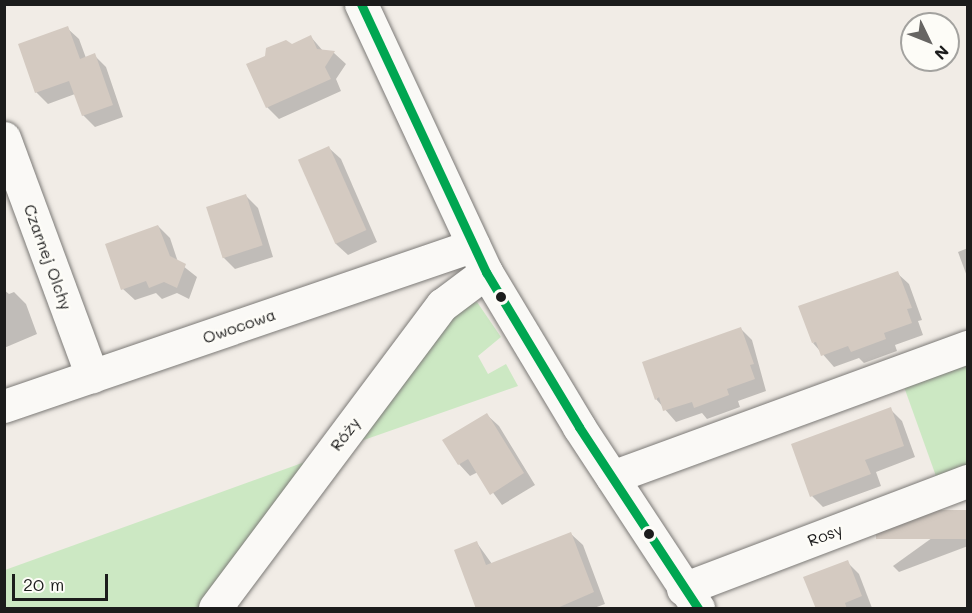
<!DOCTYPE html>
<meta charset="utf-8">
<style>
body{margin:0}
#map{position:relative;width:972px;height:613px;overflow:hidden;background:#f1ece6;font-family:Mali,sans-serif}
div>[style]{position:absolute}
.green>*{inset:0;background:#cce8c3}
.shadow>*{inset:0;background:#0003}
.building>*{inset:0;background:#d4cac1;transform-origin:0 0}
.roads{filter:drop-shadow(0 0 2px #7c7a77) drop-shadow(0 0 2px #7c7a77)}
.minor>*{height:33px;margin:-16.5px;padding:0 16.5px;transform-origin:16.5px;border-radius:16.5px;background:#faf9f6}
.bus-1>*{height:9px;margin:-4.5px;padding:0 4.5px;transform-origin:4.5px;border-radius:4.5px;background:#00a651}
.dots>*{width:16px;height:16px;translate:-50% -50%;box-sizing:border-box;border:3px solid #fdfcf7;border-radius:50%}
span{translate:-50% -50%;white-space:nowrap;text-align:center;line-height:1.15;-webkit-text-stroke:5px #fdfcf7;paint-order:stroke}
.street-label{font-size:16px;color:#1c1c1c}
.frame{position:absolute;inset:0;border:6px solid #1c1c1c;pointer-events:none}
.north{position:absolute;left:900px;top:12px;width:60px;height:60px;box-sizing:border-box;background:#fdfcf7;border:2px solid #a3a29f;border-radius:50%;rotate:133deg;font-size:16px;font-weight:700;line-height:24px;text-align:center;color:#1c1c1c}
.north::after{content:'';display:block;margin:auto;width:21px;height:27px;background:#676563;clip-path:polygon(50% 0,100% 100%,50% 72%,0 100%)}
.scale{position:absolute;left:12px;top:574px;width:96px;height:27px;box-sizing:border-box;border:3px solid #1c1c1c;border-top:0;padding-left:8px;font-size:18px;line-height:21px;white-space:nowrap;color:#1c1c1c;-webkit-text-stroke:4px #fdfcf7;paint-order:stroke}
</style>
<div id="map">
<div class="green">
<i style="clip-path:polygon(477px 302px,501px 337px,478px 356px,488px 374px,506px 364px,518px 386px,361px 441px,446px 318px,453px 310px)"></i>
<i style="clip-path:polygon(967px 360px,967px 468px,937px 479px,903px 384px)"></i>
<i style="clip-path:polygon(316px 458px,199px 608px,5px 608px,5px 570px)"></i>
</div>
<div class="shadow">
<i style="clip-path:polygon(67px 28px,79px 39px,86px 58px,94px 55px,106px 67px,123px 117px,95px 127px,83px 115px,75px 94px,48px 104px,36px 92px)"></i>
<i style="clip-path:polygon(311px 37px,323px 51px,334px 53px,346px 64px,336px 79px,341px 91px,279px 119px,267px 107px,291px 46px)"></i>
<i style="clip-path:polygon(329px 148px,341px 159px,377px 242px,348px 255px,336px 244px)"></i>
<i style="clip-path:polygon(246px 196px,258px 208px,273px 257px,235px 269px,223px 257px)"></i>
<i style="clip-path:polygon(158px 226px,170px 238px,178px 262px,197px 277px,189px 299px,177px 293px,162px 299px,156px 293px,135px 300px,123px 289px)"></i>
<i style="clip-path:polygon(968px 248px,968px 279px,958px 252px)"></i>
<i style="clip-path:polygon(897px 273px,909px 284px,922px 320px,918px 321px,923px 335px,895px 345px,897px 351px,864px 363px,859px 358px,834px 367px,813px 343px)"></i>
<i style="clip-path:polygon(4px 290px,9px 294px,14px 292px,26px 304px,37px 334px,4px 348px)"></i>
<i style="clip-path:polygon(741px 329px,752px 340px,766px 391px,738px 401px,740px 407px,707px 419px,702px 413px,676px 422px,656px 399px)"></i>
<i style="clip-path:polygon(890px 409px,902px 421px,915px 457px,876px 472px,881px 486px,823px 507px,812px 496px)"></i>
<i style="clip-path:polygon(487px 415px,499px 426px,535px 485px,502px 505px,478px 472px,470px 476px,459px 464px)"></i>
<i style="clip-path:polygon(968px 512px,968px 546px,899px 572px,893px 566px)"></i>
<i style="clip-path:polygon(571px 534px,583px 545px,605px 604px,594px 608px,478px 608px,477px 543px,492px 564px)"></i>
<i style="clip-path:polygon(847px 562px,859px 574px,872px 608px,817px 608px)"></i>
</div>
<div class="building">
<i style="clip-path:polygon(68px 26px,80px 59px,95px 53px,113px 105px,82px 116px,69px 81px,35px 93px,18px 44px)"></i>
<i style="clip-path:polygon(311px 35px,317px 49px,335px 51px,325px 67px,331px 79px,266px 108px,246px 64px,265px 56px,266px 48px,286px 40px,292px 44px)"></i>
<i style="left:329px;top:146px;width:92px;height:34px;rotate:66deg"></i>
<i style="left:246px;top:194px;width:54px;height:42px;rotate:72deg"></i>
<i style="clip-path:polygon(158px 225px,170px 256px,186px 264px,177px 288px,164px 282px,149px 288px,146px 281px,121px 290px,105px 244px)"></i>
<i style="clip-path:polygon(898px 271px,912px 308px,907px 309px,912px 323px,884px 333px,886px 339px,851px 352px,848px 346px,821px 356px,816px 342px,812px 343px,798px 306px)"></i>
<i style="clip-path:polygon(741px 327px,754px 364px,750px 365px,755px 379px,727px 389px,729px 395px,694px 408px,692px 402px,663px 411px,659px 397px,655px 400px,642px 362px)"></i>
<i style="clip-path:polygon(891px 407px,904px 446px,865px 460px,871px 474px,810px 497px,791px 444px)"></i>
<i style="clip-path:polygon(487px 413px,524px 473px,490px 495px,468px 459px,458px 465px,442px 440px)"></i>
<i style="left:968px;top:510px;width:29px;height:92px;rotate:90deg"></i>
<i style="clip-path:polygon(571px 532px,594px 592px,555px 609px,476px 609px,454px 550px,477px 541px,486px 565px)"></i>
<i style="clip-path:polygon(848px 560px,862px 596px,845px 603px,847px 609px,816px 609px,803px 577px)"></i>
</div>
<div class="roads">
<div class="minor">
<i style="left:361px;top:4px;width:296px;rotate:65deg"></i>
<i style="left:486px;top:272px;width:181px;rotate:59deg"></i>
<i style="left:579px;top:427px;width:217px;rotate:56.7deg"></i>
<i style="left:4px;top:138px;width:254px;rotate:69.7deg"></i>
<i style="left:4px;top:406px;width:496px;rotate:-18.9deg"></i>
<i style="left:612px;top:477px;width:379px;rotate:-20.1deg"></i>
<i style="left:683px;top:589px;width:305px;rotate:-20.8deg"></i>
<i style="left:215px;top:608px;width:379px;rotate:-53.2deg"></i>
<i style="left:442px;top:305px;width:55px;rotate:-36.9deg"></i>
</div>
</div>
<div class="bus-1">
<i style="left:361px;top:4px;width:296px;rotate:65deg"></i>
<i style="left:486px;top:272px;width:181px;rotate:59deg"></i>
<i style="left:579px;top:427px;width:217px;rotate:56.7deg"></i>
</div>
<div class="dots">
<i style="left:501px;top:297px;background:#1c1c1c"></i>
<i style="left:649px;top:534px;background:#1c1c1c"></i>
</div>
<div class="street-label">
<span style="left:48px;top:257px;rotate:70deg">Czarnej Olchy</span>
<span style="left:239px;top:326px;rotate:-19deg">Owocowa</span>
<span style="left:345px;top:434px;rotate:-53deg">Róży</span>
<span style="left:825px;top:535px;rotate:-21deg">Rosy</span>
</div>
<div class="frame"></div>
<div class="north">N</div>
<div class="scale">20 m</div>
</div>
